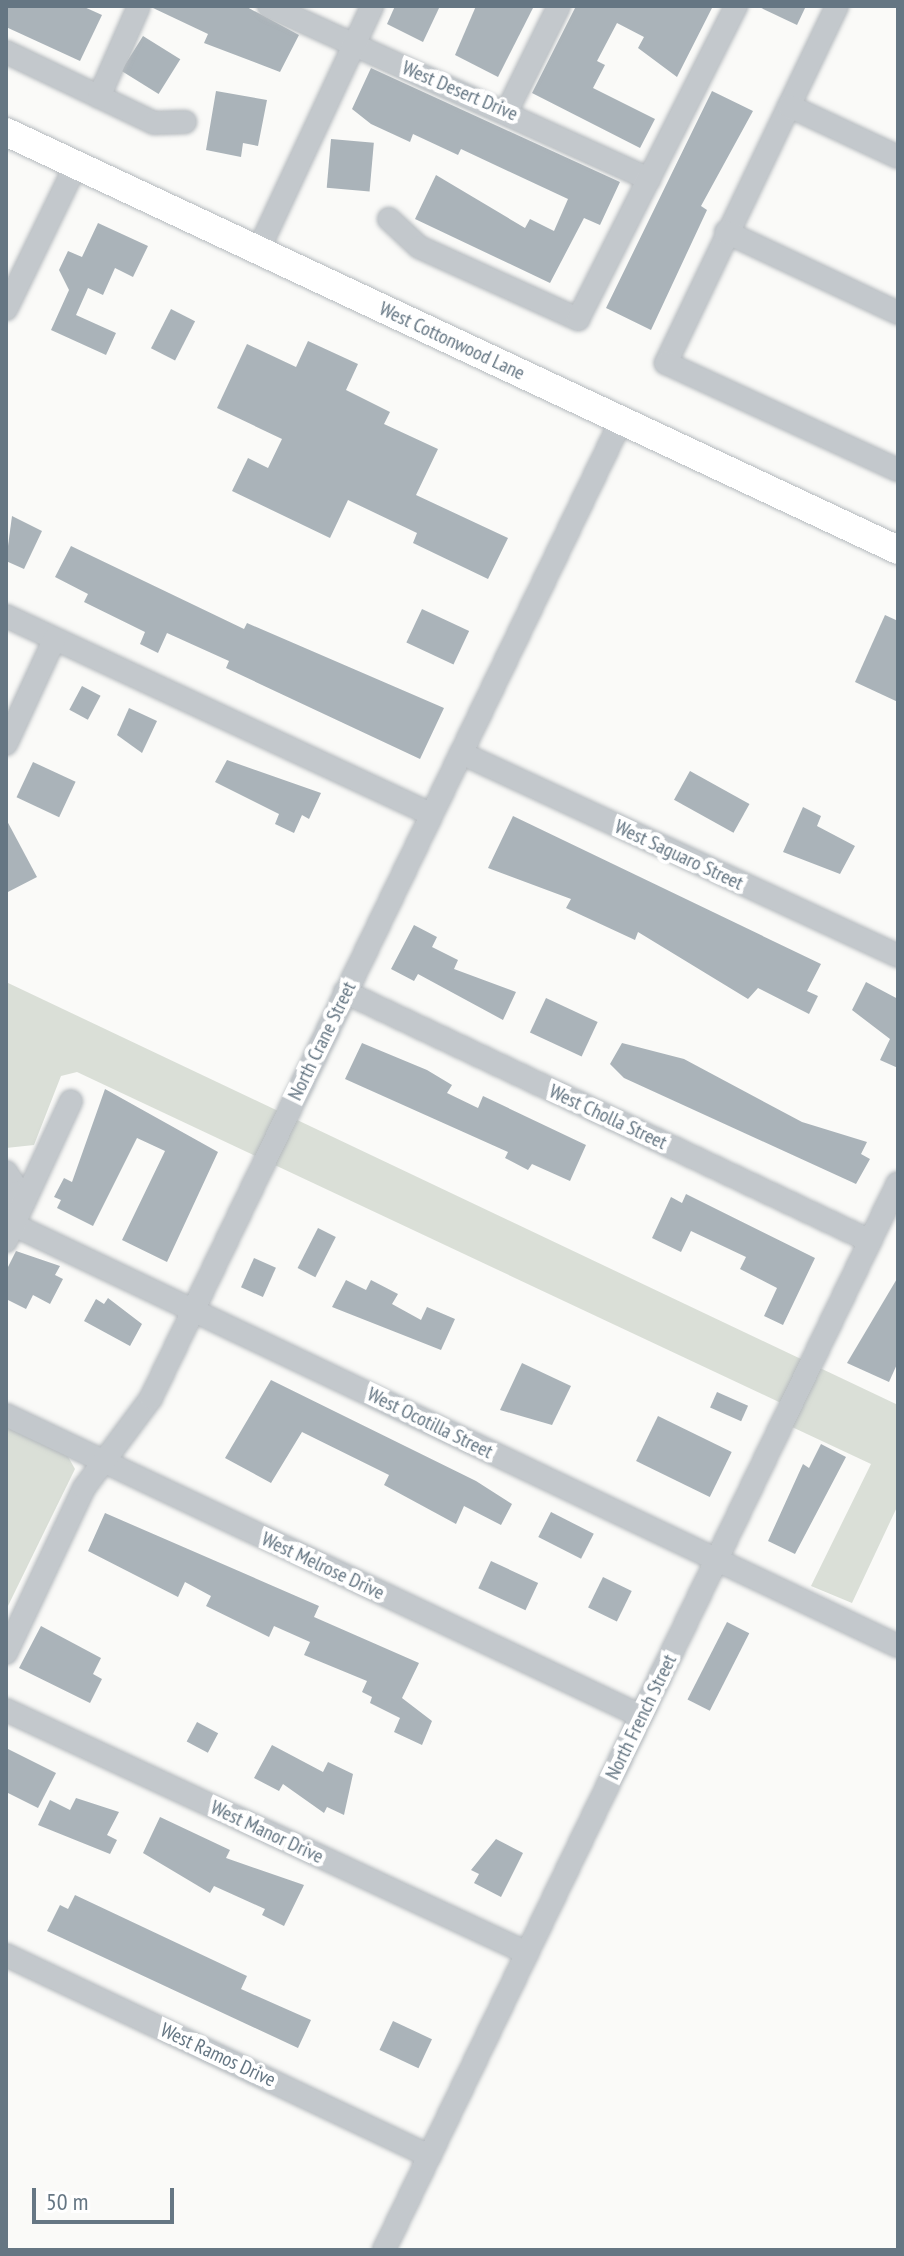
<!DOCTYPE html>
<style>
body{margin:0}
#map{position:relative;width:904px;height:2256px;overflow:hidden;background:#fafaf8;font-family:"PT Sans Narrow",sans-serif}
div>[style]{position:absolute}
.green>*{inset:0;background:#dadfd7}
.building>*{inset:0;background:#aab3b9;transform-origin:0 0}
.roads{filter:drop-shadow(0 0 2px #b5babe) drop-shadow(0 0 2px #b5babe)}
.minor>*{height:22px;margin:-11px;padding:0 11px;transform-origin:11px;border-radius:11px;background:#c3c8cc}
.major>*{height:28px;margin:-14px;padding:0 14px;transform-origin:14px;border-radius:14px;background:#fff}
span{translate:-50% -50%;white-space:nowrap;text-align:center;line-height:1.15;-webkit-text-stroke:8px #fff;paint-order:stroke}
.street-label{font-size:20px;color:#657683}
.frame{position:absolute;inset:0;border:8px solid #657683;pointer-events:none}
.scale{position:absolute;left:32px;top:2188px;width:142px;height:36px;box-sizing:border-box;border:4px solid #657683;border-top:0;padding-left:10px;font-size:24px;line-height:28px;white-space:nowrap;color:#657683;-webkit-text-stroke:6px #fff;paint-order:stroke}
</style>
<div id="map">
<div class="green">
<i style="clip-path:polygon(6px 982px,898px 1405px,898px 1505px,852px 1603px,811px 1586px,871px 1464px,792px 1427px,798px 1411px,77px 1072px,61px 1076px,34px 1145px,6px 1148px)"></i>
<i style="clip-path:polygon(6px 1424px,66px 1453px,75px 1469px,6px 1610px)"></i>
</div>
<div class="building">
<i style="clip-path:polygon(6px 6px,82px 6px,102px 15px,80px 61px,6px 27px)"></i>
<i style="clip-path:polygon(245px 6px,299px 35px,280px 72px,204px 43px,208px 34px,153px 8px)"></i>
<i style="clip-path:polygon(395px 6px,440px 6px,423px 42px,387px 24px)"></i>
<i style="clip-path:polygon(476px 6px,534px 6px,498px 77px,455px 55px)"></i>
<i style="clip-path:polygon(576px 6px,713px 6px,677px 77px,638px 48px,644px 37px,617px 23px,597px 61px,605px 65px,593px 88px,655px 119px,640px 148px,532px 93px)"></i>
<i style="clip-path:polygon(757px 6px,806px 6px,797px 25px)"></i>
<i style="left:143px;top:36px;width:44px;height:41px;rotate:32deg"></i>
<i style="clip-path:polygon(371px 68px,620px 182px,600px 225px,584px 218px,550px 283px,415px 219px,436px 175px,525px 228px,530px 219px,554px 231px,568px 199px,461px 149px,458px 155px,413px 134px,410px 142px,371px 124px,352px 109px)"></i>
<i style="clip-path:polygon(216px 91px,267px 100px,258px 146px,243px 143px,241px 157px,206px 150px)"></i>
<i style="clip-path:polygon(712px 91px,753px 111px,701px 206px,707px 210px,651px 330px,606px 308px)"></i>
<i style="left:331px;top:139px;width:43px;height:49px;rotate:5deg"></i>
<i style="clip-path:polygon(98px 223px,148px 246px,133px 277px,115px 268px,103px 295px,88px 288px,76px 315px,116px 333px,106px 355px,51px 330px,69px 290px,59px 270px,68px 251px,82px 257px)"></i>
<i style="left:171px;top:309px;width:27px;height:44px;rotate:27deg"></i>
<i style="clip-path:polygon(308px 341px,358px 364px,346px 390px,390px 412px,384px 424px,438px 449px,416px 495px,508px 538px,488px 579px,413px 543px,417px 533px,348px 500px,330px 538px,232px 491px,248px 458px,268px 468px,282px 439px,217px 408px,247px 344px,296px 367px)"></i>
<i style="clip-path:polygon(12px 516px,42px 531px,24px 569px,6px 561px)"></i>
<i style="clip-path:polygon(71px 546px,244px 629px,247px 623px,444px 708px,420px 759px,226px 668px,229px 661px,167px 633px,158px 653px,140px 644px,145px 632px,84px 602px,88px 594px,55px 577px)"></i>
<i style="left:422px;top:609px;width:52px;height:37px;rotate:25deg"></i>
<i style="clip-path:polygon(885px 615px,898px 621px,898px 702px,855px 682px)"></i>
<i style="left:82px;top:686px;width:21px;height:27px;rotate:28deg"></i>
<i style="clip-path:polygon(129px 708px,157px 721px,142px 753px,117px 735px)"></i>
<i style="clip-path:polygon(227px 760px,321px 793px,309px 819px,302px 815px,294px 833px,275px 824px,279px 814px,215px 782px)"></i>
<i style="left:33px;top:762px;width:47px;height:39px;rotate:25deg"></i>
<i style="left:690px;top:771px;width:68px;height:33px;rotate:29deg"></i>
<i style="clip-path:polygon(803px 807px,821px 816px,817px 826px,855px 846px,840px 874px,783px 852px)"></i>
<i style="clip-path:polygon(513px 816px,821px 964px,807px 991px,818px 996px,809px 1014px,758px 988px,748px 999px,638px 932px,635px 940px,566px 908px,571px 899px,488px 868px)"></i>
<i style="clip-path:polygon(6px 819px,37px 877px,6px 893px)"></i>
<i style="clip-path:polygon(414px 925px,437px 937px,432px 947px,458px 960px,454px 969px,516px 992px,503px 1020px,418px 974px,414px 981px,391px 969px)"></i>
<i style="clip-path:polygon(866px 982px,898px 999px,898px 1068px,880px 1060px,890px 1039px,852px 1010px)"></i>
<i style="left:546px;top:998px;width:57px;height:38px;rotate:25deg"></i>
<i style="clip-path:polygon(362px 1043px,427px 1070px,452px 1085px,447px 1093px,478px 1108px,483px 1096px,586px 1145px,570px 1181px,532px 1164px,528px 1170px,505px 1158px,508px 1152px,345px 1079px)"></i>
<i style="clip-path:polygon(622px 1043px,684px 1059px,802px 1122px,867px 1142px,861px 1154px,870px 1159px,856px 1184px,624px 1078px,610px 1064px)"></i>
<i style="clip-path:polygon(105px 1089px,218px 1152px,167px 1262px,122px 1240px,165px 1151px,137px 1138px,93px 1226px,57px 1208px,61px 1200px,54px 1197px,64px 1178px,72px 1182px)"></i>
<i style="clip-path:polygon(686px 1194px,815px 1258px,783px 1325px,764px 1316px,777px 1288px,740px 1269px,746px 1257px,691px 1231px,681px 1252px,652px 1238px,671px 1197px,682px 1203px)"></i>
<i style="left:318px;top:1228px;width:20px;height:45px;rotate:27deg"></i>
<i style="clip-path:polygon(16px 1251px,60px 1266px,55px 1275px,63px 1279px,50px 1304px,33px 1295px,26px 1309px,6px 1299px,6px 1271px)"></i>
<i style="left:254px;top:1258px;width:24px;height:32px;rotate:24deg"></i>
<i style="clip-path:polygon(898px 1277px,898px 1362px,889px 1382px,847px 1363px)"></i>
<i style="clip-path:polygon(346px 1280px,366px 1290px,371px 1280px,398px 1294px,392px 1304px,421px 1320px,427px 1307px,455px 1319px,441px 1350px,332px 1307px)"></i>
<i style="clip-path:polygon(108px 1298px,142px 1324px,130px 1346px,84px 1321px,96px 1299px,104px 1304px)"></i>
<i style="clip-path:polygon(522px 1363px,571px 1386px,552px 1425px,500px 1410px)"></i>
<i style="clip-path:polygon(271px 1380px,476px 1481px,512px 1504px,501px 1525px,464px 1506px,456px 1524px,384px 1485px,389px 1475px,302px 1432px,271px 1483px,225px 1458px)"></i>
<i style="left:717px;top:1392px;width:34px;height:17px;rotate:24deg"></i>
<i style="left:658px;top:1416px;width:82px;height:50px;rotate:26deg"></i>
<i style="clip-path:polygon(821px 1444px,846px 1457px,795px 1554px,768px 1541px,803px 1464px,809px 1468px)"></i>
<i style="left:551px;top:1512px;width:48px;height:28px;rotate:27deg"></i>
<i style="clip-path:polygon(105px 1513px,319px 1606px,314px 1617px,419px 1663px,402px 1698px,432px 1721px,422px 1745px,394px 1732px,400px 1718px,370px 1703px,372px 1697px,362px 1692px,367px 1681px,304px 1655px,310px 1642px,274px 1626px,269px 1637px,206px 1606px,211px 1596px,185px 1582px,178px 1597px,88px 1551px)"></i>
<i style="left:491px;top:1561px;width:52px;height:30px;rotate:25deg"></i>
<i style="left:603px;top:1577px;width:32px;height:34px;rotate:26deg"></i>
<i style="left:727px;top:1622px;width:25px;height:87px;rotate:27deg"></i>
<i style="clip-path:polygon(41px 1626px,101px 1658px,93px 1674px,102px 1679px,90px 1703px,19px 1668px)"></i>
<i style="left:197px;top:1722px;width:24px;height:22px;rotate:28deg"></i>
<i style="clip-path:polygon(272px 1745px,323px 1772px,328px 1762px,353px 1774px,344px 1815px,327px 1807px,324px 1813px,283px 1784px,279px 1791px,254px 1778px)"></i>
<i style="clip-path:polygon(6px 1748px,56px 1773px,38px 1808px,6px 1792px)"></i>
<i style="clip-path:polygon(76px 1798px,119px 1812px,107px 1835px,117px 1840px,110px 1854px,38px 1825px,50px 1800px,70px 1810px)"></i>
<i style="clip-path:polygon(160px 1817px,230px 1850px,226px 1858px,304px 1885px,284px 1926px,262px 1915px,265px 1909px,214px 1886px,210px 1893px,143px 1853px)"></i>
<i style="clip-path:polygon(496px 1839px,523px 1853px,501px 1897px,474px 1883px,479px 1874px,471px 1870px)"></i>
<i style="clip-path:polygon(75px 1895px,247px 1976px,241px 1989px,311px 2020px,298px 2048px,47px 1931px,60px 1905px,68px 1909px)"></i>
<i style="left:393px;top:2021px;width:43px;height:32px;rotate:25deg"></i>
</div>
<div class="roads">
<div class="minor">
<i style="left:269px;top:6px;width:418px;rotate:24.5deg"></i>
<i style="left:837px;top:6px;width:396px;rotate:115.6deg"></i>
<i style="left:666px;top:363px;width:255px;rotate:24.8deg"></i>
<i style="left:6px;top:52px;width:164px;rotate:25.6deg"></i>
<i style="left:154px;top:123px;width:31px;rotate:-2deg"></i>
<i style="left:99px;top:97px;width:99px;rotate:-66.3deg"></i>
<i style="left:789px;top:106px;width:120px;rotate:25.1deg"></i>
<i style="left:507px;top:111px;width:117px;rotate:-63.7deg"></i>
<i style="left:389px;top:219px;width:41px;rotate:43deg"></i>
<i style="left:419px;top:247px;width:175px;rotate:24.4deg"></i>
<i style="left:578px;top:319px;width:351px;rotate:-63.2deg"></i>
<i style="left:726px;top:232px;width:190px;rotate:25.2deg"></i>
<i style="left:258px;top:251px;width:270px;rotate:-65deg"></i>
<i style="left:6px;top:309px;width:160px;rotate:-64.1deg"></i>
<i style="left:6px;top:616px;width:469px;rotate:25deg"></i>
<i style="left:6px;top:744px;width:115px;rotate:-65.2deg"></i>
<i style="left:461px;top:753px;width:482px;rotate:24.9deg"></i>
<i style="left:345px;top:992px;width:581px;rotate:25.37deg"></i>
<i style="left:6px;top:1172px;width:24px;rotate:57deg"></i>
<i style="left:19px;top:1192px;width:33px;rotate:99deg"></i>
<i style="left:14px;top:1225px;width:979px;rotate:25.47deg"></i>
<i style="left:6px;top:1241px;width:154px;rotate:-65.1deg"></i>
<i style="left:6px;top:1415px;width:703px;rotate:25.36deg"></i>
<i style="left:6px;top:1653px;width:183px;rotate:-64.7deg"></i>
<i style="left:84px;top:1488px;width:112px;rotate:-53.3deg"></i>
<i style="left:151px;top:1398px;width:1086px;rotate:-64.31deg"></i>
<i style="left:6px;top:1710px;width:575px;rotate:25deg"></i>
<i style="left:6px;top:1955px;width:469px;rotate:25.4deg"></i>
<i style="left:384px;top:2250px;width:1184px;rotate:-64.28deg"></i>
</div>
<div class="major">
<i style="left:6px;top:132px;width:985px;rotate:25.11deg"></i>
</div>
</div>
<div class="street-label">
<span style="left:460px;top:91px;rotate:23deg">West Desert Drive</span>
<span style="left:452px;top:341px;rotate:25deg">West Cottonwood Lane</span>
<span style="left:679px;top:855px;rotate:25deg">West Saguaro Street</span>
<span style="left:322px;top:1041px;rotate:-64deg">North Crane Street</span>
<span style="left:608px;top:1117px;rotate:25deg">West Cholla Street</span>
<span style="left:430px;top:1423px;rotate:26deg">West Ocotilla Street</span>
<span style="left:323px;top:1566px;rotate:25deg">West Melrose Drive</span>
<span style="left:641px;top:1717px;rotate:-64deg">North French Street</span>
<span style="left:267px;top:1832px;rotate:25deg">West Manor Drive</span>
<span style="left:218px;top:2055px;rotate:25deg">West Ramos Drive</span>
</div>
<div class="frame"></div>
<div class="scale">50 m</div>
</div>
